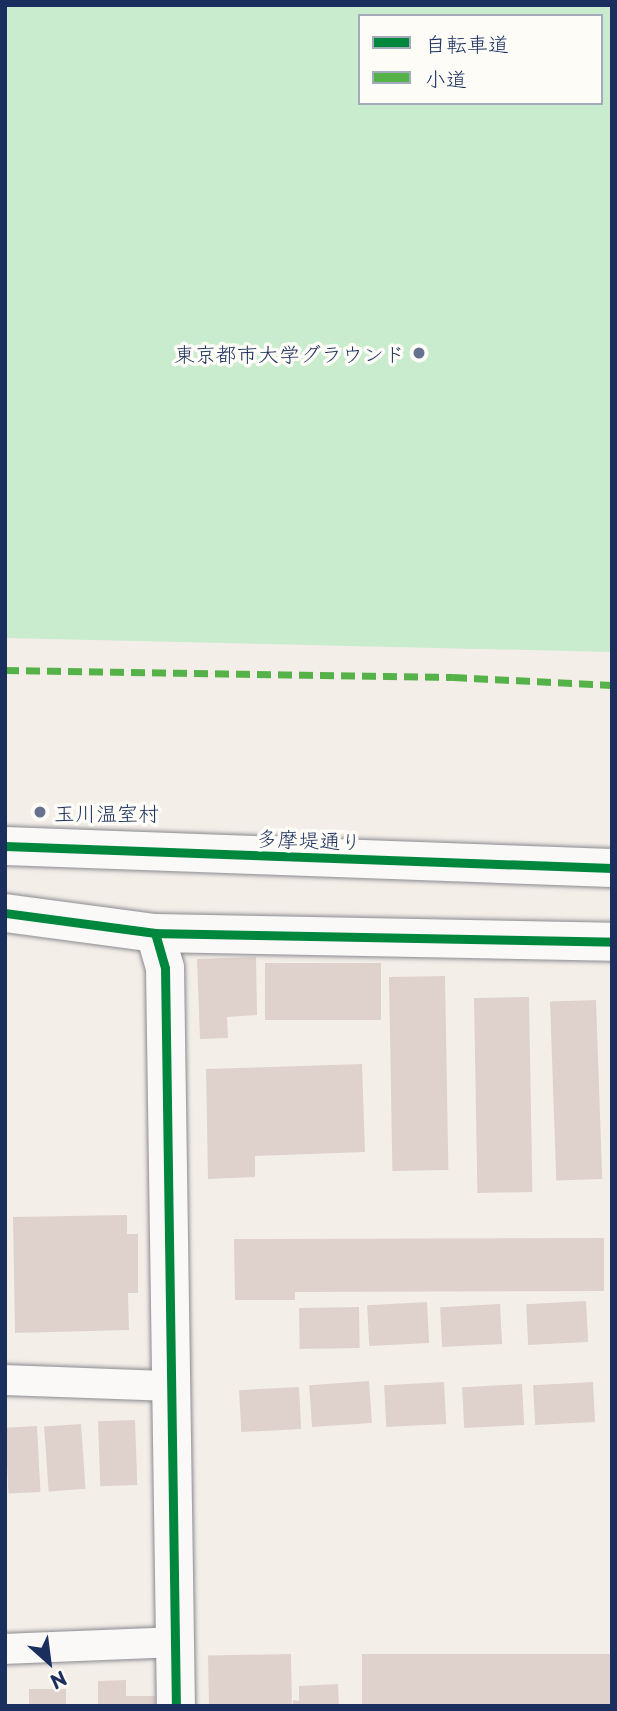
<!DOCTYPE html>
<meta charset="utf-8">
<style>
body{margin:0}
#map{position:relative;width:617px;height:1711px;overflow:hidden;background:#f4eee9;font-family:"Playpen Sans","Klee One",sans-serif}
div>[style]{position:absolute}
.green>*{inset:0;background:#c9ecce}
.building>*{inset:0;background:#dfd2cc;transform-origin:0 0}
.roads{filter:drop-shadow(0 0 2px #898a90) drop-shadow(0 0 2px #898a90)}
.lane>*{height:30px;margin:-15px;padding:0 15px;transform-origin:15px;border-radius:15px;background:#faf9f7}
.street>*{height:38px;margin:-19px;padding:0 19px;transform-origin:19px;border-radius:19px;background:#faf9f7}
.primary>*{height:38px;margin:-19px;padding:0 19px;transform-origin:19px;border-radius:19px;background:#faf9f7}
.quiet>*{height:7px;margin-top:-3.5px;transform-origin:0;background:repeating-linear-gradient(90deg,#55b248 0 14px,transparent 0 21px)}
.cycleway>*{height:9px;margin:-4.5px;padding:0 4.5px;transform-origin:4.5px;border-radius:4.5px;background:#00873e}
.dots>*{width:19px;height:19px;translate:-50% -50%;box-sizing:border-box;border:4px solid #fdfcf7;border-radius:50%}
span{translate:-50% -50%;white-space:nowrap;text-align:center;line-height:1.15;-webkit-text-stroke:7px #fdfcf7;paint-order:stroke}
.poi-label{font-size:21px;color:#1b2f5e}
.right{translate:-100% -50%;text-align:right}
.left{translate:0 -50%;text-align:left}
.street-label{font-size:21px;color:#1b2f5e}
.frame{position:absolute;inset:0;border:7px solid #1b2f5e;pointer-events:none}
.legend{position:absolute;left:358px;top:14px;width:245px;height:91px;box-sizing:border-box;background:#fdfcf7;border:2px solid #a3aaba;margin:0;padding:9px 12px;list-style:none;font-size:21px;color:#1b2f5e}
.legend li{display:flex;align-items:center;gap:14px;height:35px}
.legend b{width:35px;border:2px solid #a3aaba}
.north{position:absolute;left:14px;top:1627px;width:70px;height:70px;-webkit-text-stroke:5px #fdfcf7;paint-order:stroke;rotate:152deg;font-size:19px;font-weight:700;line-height:28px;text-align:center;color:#1b2f5e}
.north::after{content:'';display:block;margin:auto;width:24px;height:32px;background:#1b2f5e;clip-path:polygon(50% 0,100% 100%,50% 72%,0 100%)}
</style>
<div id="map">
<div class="green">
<i style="clip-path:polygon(evenodd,5px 5px,612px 5px,612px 652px,5px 638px,5px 5px,360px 16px,601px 16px,601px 103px,360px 103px,360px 16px)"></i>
</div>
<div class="building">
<i style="clip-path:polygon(256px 957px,257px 1015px,227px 1017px,228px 1038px,200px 1039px,197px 959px)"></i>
<i style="left:265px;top:963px;width:116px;height:57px"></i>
<i style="left:445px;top:976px;width:194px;height:56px;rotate:89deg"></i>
<i style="left:529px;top:997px;width:195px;height:55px;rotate:89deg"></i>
<i style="left:596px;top:1000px;width:179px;height:46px;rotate:88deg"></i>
<i style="clip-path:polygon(362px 1064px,365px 1152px,255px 1156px,255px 1177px,208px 1179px,206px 1069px)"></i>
<i style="clip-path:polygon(127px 1215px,127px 1234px,138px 1234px,138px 1293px,128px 1293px,129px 1330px,15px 1333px,13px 1217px)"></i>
<i style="clip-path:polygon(604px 1238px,604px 1291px,295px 1292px,295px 1300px,235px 1300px,234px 1239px)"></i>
<i style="left:586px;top:1301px;width:41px;height:60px;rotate:87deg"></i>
<i style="left:427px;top:1302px;width:41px;height:60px;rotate:87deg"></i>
<i style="left:500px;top:1304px;width:40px;height:60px;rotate:87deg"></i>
<i style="left:359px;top:1307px;width:41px;height:60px;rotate:89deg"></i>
<i style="left:369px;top:1381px;width:42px;height:60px;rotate:86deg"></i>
<i style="left:444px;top:1382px;width:42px;height:60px;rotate:87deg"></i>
<i style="left:593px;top:1382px;width:40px;height:60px;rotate:87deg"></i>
<i style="left:522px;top:1384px;width:41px;height:60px;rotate:87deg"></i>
<i style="left:299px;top:1387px;width:42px;height:60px;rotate:87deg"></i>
<i style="left:135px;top:1420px;width:65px;height:37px;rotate:88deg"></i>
<i style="left:81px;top:1424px;width:65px;height:37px;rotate:86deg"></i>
<i style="left:37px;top:1426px;width:66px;height:32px;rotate:87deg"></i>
<i style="left:291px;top:1654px;width:52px;height:83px;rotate:89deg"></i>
<i style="left:362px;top:1654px;width:250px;height:52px"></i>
<i style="clip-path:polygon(126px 1680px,126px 1696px,155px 1696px,155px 1706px,98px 1706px,98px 1681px)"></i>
<i style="clip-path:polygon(338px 1684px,339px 1706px,293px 1706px,293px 1700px,299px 1701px,299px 1686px)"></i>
<i style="left:29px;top:1689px;width:37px;height:17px"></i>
</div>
<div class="roads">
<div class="lane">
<i style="left:5px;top:1380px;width:166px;rotate:2.1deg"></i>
<i style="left:5px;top:1649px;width:171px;rotate:-2.3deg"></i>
</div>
<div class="street">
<i style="left:5px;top:913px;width:151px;rotate:7.6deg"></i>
<i style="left:155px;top:933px;width:457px;rotate:1.1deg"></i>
<i style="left:155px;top:933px;width:36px;rotate:74deg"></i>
<i style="left:165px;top:968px;width:738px;rotate:89.15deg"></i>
</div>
<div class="primary">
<i style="left:5px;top:846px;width:607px;rotate:2.08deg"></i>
</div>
</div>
<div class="quiet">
<i style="left:5px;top:670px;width:448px;rotate:0.9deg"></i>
<i style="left:453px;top:677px;width:159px;rotate:2.9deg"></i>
</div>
<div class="cycleway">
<i style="left:5px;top:846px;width:607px;rotate:2.08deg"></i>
<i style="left:5px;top:913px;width:151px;rotate:7.6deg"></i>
<i style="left:155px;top:933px;width:457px;rotate:1.1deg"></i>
<i style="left:155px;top:933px;width:36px;rotate:74deg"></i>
<i style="left:165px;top:968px;width:738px;rotate:89.15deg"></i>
</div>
<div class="dots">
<i style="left:419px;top:353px;background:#67728f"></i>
<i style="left:40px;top:812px;background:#67728f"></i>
</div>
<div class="poi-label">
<span class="right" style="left:405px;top:353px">東京都市大学グラウンド</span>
<span class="left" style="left:54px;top:812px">玉川温室村</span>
</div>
<div class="street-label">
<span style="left:309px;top:839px;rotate:2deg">多摩堤通り</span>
</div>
<div class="frame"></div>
<ul class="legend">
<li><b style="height:9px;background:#00873e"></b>自転車道</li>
<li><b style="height:9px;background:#55b248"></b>小道</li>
</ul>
<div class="north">N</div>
</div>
